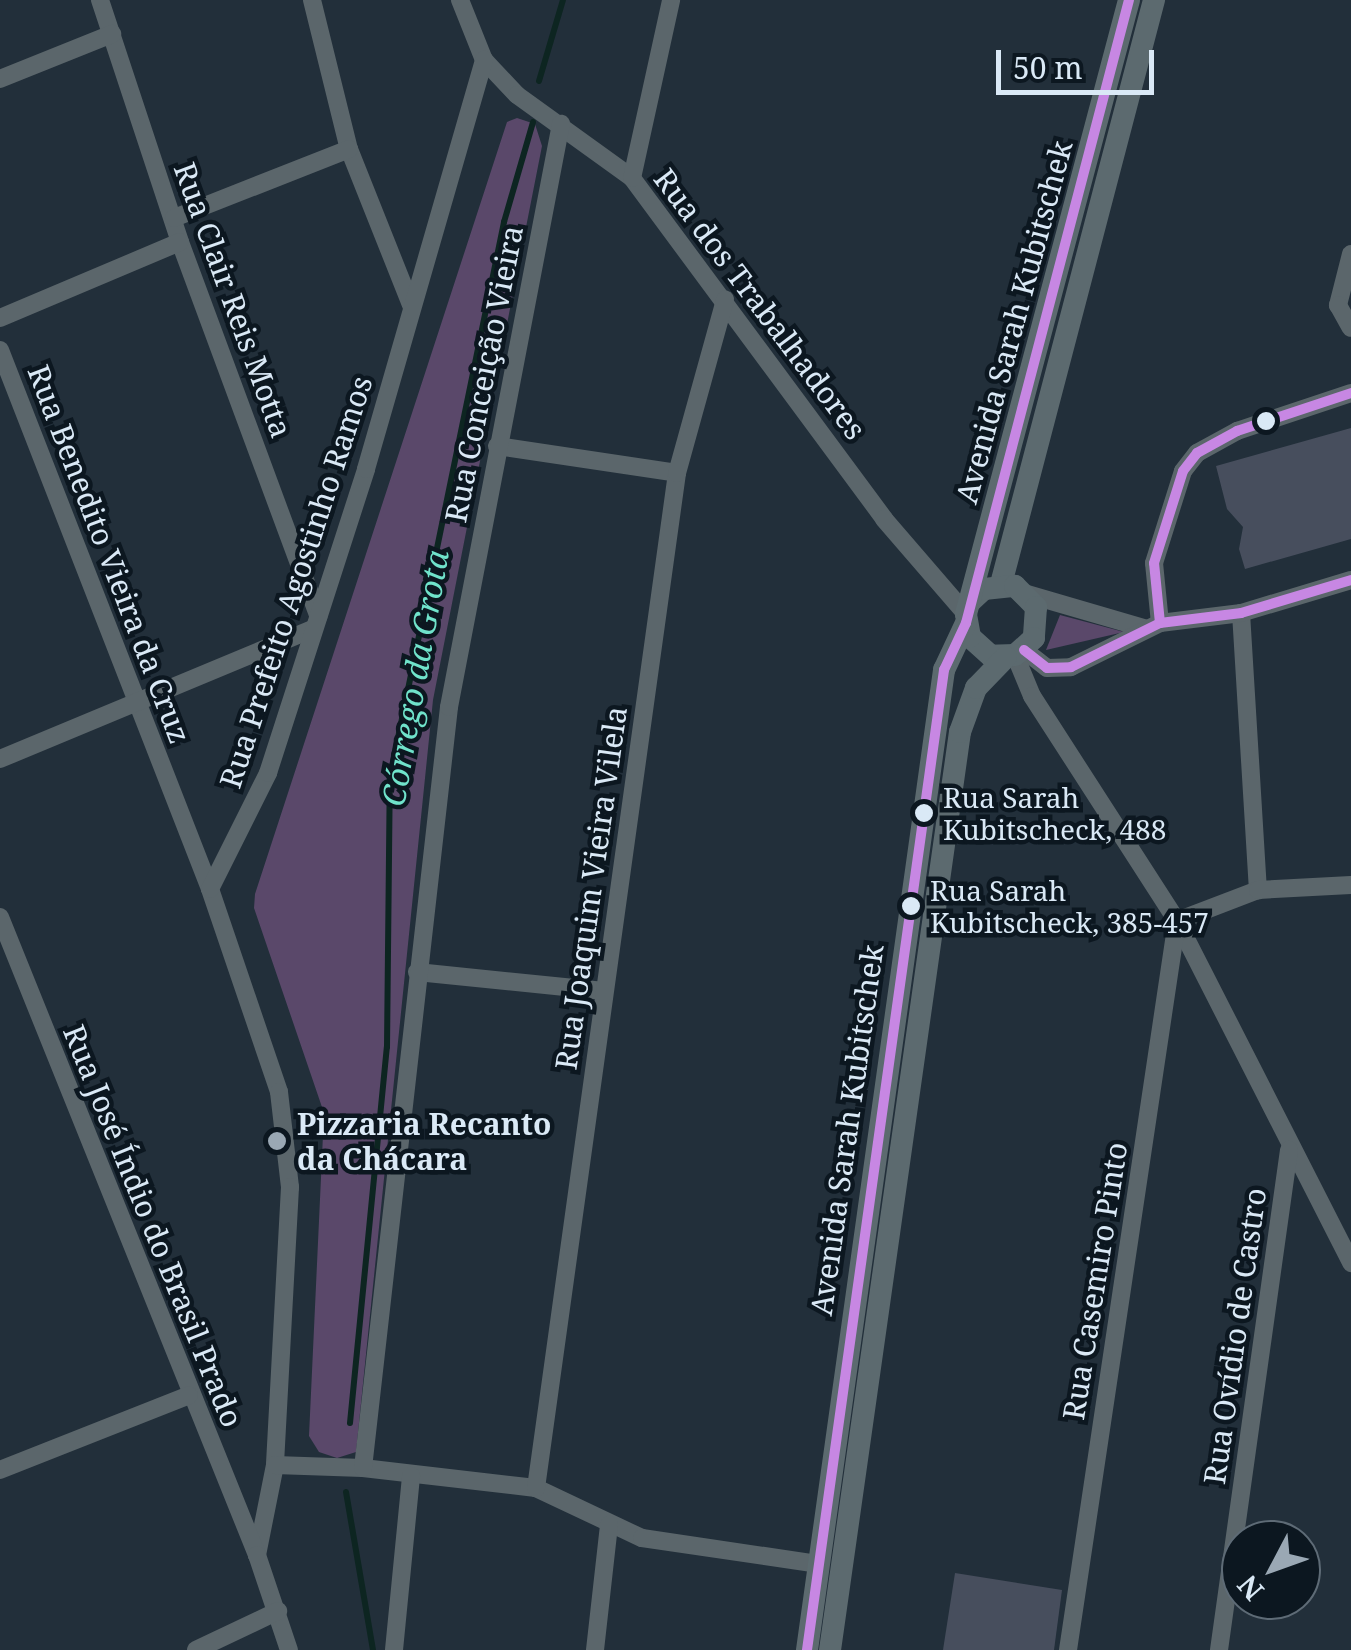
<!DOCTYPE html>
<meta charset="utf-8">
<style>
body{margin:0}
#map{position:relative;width:1351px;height:1650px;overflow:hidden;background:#222f3a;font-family:"Noto Serif",serif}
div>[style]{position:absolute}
.green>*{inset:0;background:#5a486a}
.stream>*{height:6px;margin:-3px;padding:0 3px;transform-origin:3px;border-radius:3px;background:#0d2521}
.building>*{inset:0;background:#474e5d}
.minor>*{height:18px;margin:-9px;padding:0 9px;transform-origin:9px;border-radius:9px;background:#5b666b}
.secondary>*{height:22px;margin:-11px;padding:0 11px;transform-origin:11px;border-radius:11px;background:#5c6a6f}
.bus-1>*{height:10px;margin:-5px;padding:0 5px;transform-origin:5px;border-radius:5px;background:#c787e3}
.dots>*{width:28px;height:28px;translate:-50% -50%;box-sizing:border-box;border:5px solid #0c1720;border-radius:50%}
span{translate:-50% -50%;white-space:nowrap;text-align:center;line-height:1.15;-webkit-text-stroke:9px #0c1720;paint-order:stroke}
.bus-label{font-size:28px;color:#dae9f6}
.left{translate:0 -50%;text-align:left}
.street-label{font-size:30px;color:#dae9f6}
.poi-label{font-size:30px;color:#dae9f6;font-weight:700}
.water-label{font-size:32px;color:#70e3cb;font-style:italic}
.north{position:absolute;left:1221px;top:1520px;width:100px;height:100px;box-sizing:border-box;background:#0c1720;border:2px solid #5e6b76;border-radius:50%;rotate:229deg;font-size:28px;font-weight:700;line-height:40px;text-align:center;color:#dae9f6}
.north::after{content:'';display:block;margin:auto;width:35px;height:45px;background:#9aa8b4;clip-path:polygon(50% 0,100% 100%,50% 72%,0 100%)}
.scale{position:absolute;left:996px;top:50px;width:158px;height:45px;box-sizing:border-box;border:5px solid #dae9f6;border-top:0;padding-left:12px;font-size:30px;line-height:35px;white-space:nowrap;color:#dae9f6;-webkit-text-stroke:8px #0c1720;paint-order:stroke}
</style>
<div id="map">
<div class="green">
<i style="clip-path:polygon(517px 118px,535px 124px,542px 146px,433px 700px,356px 1452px,337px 1458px,319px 1452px,309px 1436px,324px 1113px,254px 908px,255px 894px,507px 122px)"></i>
<i style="clip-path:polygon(1060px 615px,1124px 632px,1046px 650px)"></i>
</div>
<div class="stream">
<i style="left:539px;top:81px;width:84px;rotate:-73.5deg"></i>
<i style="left:350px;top:1423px;width:378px;rotate:-84.4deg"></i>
<i style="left:387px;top:1047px;width:270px;rotate:-89.4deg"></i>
<i style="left:390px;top:777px;width:567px;rotate:-78.39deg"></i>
<i style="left:504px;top:222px;width:104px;rotate:-73.8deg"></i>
<i style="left:346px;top:1492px;width:160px;rotate:80.3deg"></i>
</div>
<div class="building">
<i style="clip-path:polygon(1351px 428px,1351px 539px,1245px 569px,1239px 549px,1243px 527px,1227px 509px,1216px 466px)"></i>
<i style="clip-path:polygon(955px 1573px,1062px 1590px,1054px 1650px,943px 1650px)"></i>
</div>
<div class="minor">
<i style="left:100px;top:0;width:255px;rotate:71.7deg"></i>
<i style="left:180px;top:242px;width:399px;rotate:69.7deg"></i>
<i style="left:312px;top:0;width:154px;rotate:76.1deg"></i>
<i style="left:349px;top:149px;width:168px;rotate:68.3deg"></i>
<i style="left:460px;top:0;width:65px;rotate:68.2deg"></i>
<i style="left:484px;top:60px;width:48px;rotate:46.7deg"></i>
<i style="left:517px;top:95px;width:142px;rotate:35.8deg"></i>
<i style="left:632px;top:178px;width:424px;rotate:53.5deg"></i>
<i style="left:884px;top:519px;width:125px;rotate:49.2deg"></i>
<i style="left:0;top:79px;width:121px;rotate:-21.9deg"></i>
<i style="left:632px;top:178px;width:182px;rotate:-77.6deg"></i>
<i style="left:174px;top:218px;width:188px;rotate:-21.5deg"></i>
<i style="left:1351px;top:254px;width:53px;rotate:104.3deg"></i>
<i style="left:1338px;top:305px;width:26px;rotate:61deg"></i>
<i style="left:0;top:318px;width:195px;rotate:-22.9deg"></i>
<i style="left:0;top:350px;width:578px;rotate:68.71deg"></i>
<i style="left:210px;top:889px;width:214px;rotate:71.2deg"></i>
<i style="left:279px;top:1092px;width:96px;rotate:83.4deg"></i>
<i style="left:290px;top:1187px;width:278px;rotate:93.1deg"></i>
<i style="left:275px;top:1465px;width:92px;rotate:101.3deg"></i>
<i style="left:497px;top:446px;width:182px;rotate:8.5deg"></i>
<i style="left:1027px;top:594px;width:122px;rotate:16.2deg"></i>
<i style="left:1241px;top:613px;width:278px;rotate:86.5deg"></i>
<i style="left:1160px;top:623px;width:60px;rotate:-95.7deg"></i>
<i style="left:1154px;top:563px;width:96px;rotate:-72.5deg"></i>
<i style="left:1183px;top:471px;width:23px;rotate:-52deg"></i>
<i style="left:1197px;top:453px;width:46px;rotate:-28.8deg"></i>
<i style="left:1237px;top:431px;width:120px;rotate:-18.4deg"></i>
<i style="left:1024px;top:650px;width:29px;rotate:38deg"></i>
<i style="left:1047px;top:668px;width:24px;rotate:-2deg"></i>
<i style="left:1071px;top:667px;width:99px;rotate:-26.3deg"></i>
<i style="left:1160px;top:623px;width:82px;rotate:-7deg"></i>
<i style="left:1241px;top:613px;width:115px;rotate:-16.7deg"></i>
<i style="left:1015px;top:655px;width:44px;rotate:67.5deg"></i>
<i style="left:1032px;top:696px;width:268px;rotate:57.2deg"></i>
<i style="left:1177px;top:921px;width:384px;rotate:63deg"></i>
<i style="left:0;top:759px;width:339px;rotate:-22.6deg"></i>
<i style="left:210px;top:889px;width:130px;rotate:-63.4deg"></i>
<i style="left:268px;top:773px;width:319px;rotate:-72.1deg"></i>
<i style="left:366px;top:469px;width:426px;rotate:-73.9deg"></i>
<i style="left:0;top:917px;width:688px;rotate:68.06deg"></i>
<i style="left:257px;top:1555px;width:100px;rotate:71.4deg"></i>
<i style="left:1177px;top:921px;width:87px;rotate:-20.9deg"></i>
<i style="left:1258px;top:890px;width:93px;rotate:-3.1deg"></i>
<i style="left:417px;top:972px;width:188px;rotate:5.8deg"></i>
<i style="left:275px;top:1465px;width:88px;rotate:2deg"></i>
<i style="left:363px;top:1468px;width:174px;rotate:6.6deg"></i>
<i style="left:536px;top:1488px;width:117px;rotate:25.3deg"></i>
<i style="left:642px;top:1538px;width:179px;rotate:8.4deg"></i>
<i style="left:363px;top:1468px;width:766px;rotate:-83.55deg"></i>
<i style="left:449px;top:707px;width:594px;rotate:-79.13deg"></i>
<i style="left:0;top:1470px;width:203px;rotate:-21.6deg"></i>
<i style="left:536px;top:1488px;width:1025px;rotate:-82.09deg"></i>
<i style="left:677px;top:473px;width:180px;rotate:-74.5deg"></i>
<i style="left:196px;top:1650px;width:91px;rotate:-25.4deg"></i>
<i style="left:394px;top:1650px;width:175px;rotate:-84.4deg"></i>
<i style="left:595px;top:1650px;width:126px;rotate:-83.6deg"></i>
<i style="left:1068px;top:1650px;width:737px;rotate:-81.5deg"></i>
<i style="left:1219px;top:1650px;width:505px;rotate:-82.03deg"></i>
</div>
<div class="secondary">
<i style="left:1001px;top:584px;width:604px;rotate:-75.32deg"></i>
<i style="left:971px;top:601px;width:18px;rotate:-43deg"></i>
<i style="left:984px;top:589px;width:31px;rotate:-6deg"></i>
<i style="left:1015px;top:586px;width:30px;rotate:45deg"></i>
<i style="left:1036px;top:607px;width:31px;rotate:94deg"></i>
<i style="left:1034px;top:638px;width:25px;rotate:138deg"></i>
<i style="left:1015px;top:655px;width:24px;rotate:178deg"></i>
<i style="left:991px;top:656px;width:28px;rotate:-138deg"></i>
<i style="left:970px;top:637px;width:23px;rotate:-100deg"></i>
<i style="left:966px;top:614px;width:635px;rotate:-75.13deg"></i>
<i style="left:807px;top:1650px;width:990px;rotate:-82.04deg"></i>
<i style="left:944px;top:670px;width:52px;rotate:-64.9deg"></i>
<i style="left:830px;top:1650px;width:927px;rotate:-81.94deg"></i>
<i style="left:960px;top:732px;width:47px;rotate:-70deg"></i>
<i style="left:976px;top:688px;width:43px;rotate:-45.9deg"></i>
</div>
<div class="bus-1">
<i style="left:1160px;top:623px;width:60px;rotate:-95.7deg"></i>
<i style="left:1154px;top:563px;width:96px;rotate:-72.5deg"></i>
<i style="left:1183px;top:471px;width:23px;rotate:-52deg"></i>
<i style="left:1197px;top:453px;width:46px;rotate:-28.8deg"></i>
<i style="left:1237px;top:431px;width:120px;rotate:-18.4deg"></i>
<i style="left:1024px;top:650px;width:29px;rotate:38deg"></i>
<i style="left:1047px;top:668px;width:24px;rotate:-2deg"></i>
<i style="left:1071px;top:667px;width:99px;rotate:-26.3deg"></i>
<i style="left:1160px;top:623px;width:82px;rotate:-7deg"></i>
<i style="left:1241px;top:613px;width:115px;rotate:-16.7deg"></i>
<i style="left:807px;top:1650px;width:990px;rotate:-82.04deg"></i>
<i style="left:944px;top:670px;width:52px;rotate:-64.9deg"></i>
<i style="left:966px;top:623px;width:644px;rotate:-75.34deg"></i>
</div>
<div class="dots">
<i style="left:1266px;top:421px;background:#dae9f6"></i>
<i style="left:924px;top:813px;background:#dae9f6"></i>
<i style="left:911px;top:906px;background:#dae9f6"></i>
<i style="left:277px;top:1141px;background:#9aa8b4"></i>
</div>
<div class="bus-label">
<span class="left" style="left:943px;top:813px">Rua Sarah<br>Kubitscheck, 488</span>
<span class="left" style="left:930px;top:906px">Rua Sarah<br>Kubitscheck, 385-457</span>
</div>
<div class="street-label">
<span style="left:233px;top:300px;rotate:70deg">Rua Clair Reis Motta</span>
<span style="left:760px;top:304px;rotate:53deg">Rua dos Trabalhadores</span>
<span style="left:1014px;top:322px;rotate:-75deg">Avenida Sarah Kubitschek</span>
<span style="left:484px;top:374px;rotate:-79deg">Rua Conceição Vieira</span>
<span style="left:109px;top:554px;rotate:69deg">Rua Benedito Vieira da Cruz</span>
<span style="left:296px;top:582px;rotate:-72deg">Rua Prefeito Agostinho Ramos</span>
<span style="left:591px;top:888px;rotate:-82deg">Rua Joaquim Vieira Vilela</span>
<span style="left:847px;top:1130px;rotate:-82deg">Avenida Sarah Kubitschek</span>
<span style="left:153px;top:1226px;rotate:68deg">Rua José Índio do Brasil Prado</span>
<span style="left:1095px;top:1281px;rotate:-81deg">Rua Casemiro Pinto</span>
<span style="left:1235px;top:1336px;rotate:-82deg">Rua Ovídio de Castro</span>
</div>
<div class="poi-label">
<span class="left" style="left:297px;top:1141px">Pizzaria Recanto<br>da Chácara</span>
</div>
<div class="water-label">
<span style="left:415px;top:678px;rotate:-80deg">Córrego da Grota</span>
</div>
<div class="north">N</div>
<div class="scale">50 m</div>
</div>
